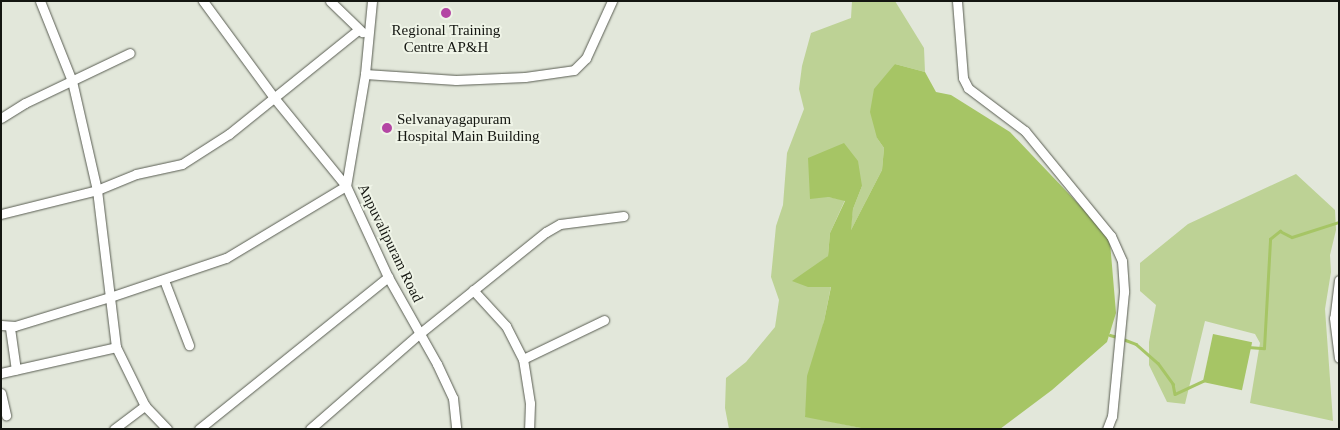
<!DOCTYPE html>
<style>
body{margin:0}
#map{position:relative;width:1340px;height:430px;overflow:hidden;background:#e2e7da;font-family:Georgia,serif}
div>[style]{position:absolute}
.green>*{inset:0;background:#bdd295}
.water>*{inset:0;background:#a6c565;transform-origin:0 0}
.stream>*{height:2.5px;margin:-1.25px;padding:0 1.25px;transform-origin:1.25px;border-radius:1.25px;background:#a6c565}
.roads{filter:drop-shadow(0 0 1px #595d52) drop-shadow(0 0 1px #595d52)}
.street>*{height:9px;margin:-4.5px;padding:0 4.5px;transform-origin:4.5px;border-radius:4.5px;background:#fff}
.dots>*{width:14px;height:14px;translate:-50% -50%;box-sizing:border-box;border:2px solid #eff4e7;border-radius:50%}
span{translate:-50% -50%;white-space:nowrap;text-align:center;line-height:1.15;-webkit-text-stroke:4px #eff4e7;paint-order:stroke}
.poi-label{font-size:15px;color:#141611}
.left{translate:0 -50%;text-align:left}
.street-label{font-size:15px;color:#141611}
.frame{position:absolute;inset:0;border:2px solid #141611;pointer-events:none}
</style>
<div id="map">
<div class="green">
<i style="clip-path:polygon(852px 1px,895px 1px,924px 48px,925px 72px,895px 64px,877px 138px,884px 148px,882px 170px,850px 232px,853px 209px,862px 186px,828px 197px,845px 200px,830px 233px,828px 256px,808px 287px,831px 286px,805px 416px,866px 429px,729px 429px,725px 408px,726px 378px,746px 362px,775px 327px,779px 300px,771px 277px,776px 226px,783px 205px,787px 153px,804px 109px,799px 89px,802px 66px,811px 33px,851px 18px)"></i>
<i style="clip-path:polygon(1296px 174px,1335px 210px,1336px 230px,1330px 255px,1331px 272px,1325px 309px,1333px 421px,1250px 403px,1260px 343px,1255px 334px,1205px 321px,1185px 404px,1167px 402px,1149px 365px,1149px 342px,1156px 305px,1140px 291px,1140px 263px,1188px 224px)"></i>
</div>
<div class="water">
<i style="clip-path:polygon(895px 64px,925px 72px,936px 92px,951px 95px,1010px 132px,1089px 215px,1110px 242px,1116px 313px,1107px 342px,1052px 390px,1000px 429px,866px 429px,805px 417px,807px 376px,824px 321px,831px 287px,808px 287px,792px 281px,828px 256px,830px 233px,845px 201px,828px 197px,810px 199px,808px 158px,844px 143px,858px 161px,862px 186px,853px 209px,851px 230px,882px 170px,884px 148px,877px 138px,870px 112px,874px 89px)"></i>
<i style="left:1213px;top:334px;width:40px;height:49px;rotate:12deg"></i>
</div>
<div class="stream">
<i style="left:1110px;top:335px;width:7px;rotate:16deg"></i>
<i style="left:1123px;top:339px;width:14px;rotate:21deg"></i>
<i style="left:1136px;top:344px;width:29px;rotate:41deg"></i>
<i style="left:1158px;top:363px;width:26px;rotate:54deg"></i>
<i style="left:1173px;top:384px;width:10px;rotate:79deg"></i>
<i style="left:1175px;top:394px;width:31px;rotate:-25deg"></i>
<i style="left:1248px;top:347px;width:16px;rotate:4deg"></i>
<i style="left:1264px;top:348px;width:109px;rotate:-86.8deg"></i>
<i style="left:1270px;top:239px;width:13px;rotate:-39deg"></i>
<i style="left:1280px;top:231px;width:13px;rotate:27deg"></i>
<i style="left:1292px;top:237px;width:49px;rotate:-17.7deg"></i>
</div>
<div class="roads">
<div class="street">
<i style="left:40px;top:1px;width:86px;rotate:68.2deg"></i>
<i style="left:72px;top:81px;width:112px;rotate:77.1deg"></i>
<i style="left:97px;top:190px;width:158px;rotate:83.1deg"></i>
<i style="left:116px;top:347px;width:66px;rotate:63.8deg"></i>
<i style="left:145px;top:406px;width:32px;rotate:46deg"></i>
<i style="left:330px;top:1px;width:45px;rotate:44.1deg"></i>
<i style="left:372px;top:1px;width:73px;rotate:95.5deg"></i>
<i style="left:365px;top:74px;width:114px;rotate:99.6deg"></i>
<i style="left:346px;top:186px;width:100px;rotate:65.2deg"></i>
<i style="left:388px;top:277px;width:100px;rotate:60.6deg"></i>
<i style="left:437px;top:364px;width:38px;rotate:65deg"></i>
<i style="left:453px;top:398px;width:31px;rotate:84deg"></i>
<i style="left:957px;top:1px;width:77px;rotate:85.5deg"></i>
<i style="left:963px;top:78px;width:11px;rotate:63deg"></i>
<i style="left:968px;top:88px;width:71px;rotate:37deg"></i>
<i style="left:1025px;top:131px;width:136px;rotate:50.7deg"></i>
<i style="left:1111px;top:236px;width:27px;rotate:66deg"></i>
<i style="left:1122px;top:261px;width:31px;rotate:86deg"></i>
<i style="left:1124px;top:292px;width:125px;rotate:95.5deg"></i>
<i style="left:1112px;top:416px;width:14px;rotate:111deg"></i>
<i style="left:365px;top:74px;width:91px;rotate:3.8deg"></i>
<i style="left:456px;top:80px;width:69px;rotate:-2.5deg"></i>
<i style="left:525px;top:77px;width:49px;rotate:-8.1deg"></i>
<i style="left:574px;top:70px;width:17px;rotate:-45deg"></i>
<i style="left:586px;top:58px;width:63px;rotate:-65.5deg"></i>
<i style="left:1px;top:118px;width:28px;rotate:-32deg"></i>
<i style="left:25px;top:103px;width:116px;rotate:-25.5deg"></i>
<i style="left:1px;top:214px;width:99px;rotate:-14deg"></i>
<i style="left:97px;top:190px;width:42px;rotate:-22.3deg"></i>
<i style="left:136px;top:174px;width:47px;rotate:-12.3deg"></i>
<i style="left:182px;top:164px;width:56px;rotate:-32.6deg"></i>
<i style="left:229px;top:134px;width:166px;rotate:-38.9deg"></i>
<i style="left:164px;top:280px;width:70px;rotate:69deg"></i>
<i style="left:1339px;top:280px;width:38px;rotate:97deg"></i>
<i style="left:1334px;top:318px;width:40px;rotate:82.9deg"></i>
<i style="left:473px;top:290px;width:49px;rotate:47.5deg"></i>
<i style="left:506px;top:326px;width:37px;rotate:63deg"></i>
<i style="left:523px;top:359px;width:45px;rotate:81deg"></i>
<i style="left:530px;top:403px;width:26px;rotate:92deg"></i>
<i style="left:1px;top:325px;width:14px;rotate:4deg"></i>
<i style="left:15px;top:326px;width:99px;rotate:-17deg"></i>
<i style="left:110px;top:297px;width:122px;rotate:-18.6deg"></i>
<i style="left:226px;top:258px;width:140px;rotate:-31deg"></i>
<i style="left:346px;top:186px;width:112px;rotate:-129.2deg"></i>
<i style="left:275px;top:99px;width:122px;rotate:-126.3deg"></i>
<i style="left:10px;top:328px;width:42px;rotate:81.9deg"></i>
<i style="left:523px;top:359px;width:90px;rotate:-25.7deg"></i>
<i style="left:1px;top:373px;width:118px;rotate:-12.7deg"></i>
<i style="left:1px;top:393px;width:23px;rotate:77deg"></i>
<i style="left:114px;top:429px;width:39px;rotate:-37deg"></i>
<i style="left:199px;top:429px;width:243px;rotate:-38.8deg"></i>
<i style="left:310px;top:429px;width:145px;rotate:-41.1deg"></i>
<i style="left:419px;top:334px;width:163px;rotate:-38.8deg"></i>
<i style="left:546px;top:232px;width:16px;rotate:-30deg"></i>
<i style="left:560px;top:224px;width:64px;rotate:-7.2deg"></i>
</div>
</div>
<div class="dots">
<i style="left:446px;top:13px;background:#b446a4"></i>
<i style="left:387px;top:128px;background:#b446a4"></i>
</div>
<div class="poi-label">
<span style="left:446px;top:39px">Regional Training<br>Centre AP&amp;H</span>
<span class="left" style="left:397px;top:128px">Selvanayagapuram<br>Hospital Main Building</span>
</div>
<div class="street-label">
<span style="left:390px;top:243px;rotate:64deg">Anpuvalipuram Road</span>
</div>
<div class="frame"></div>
</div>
